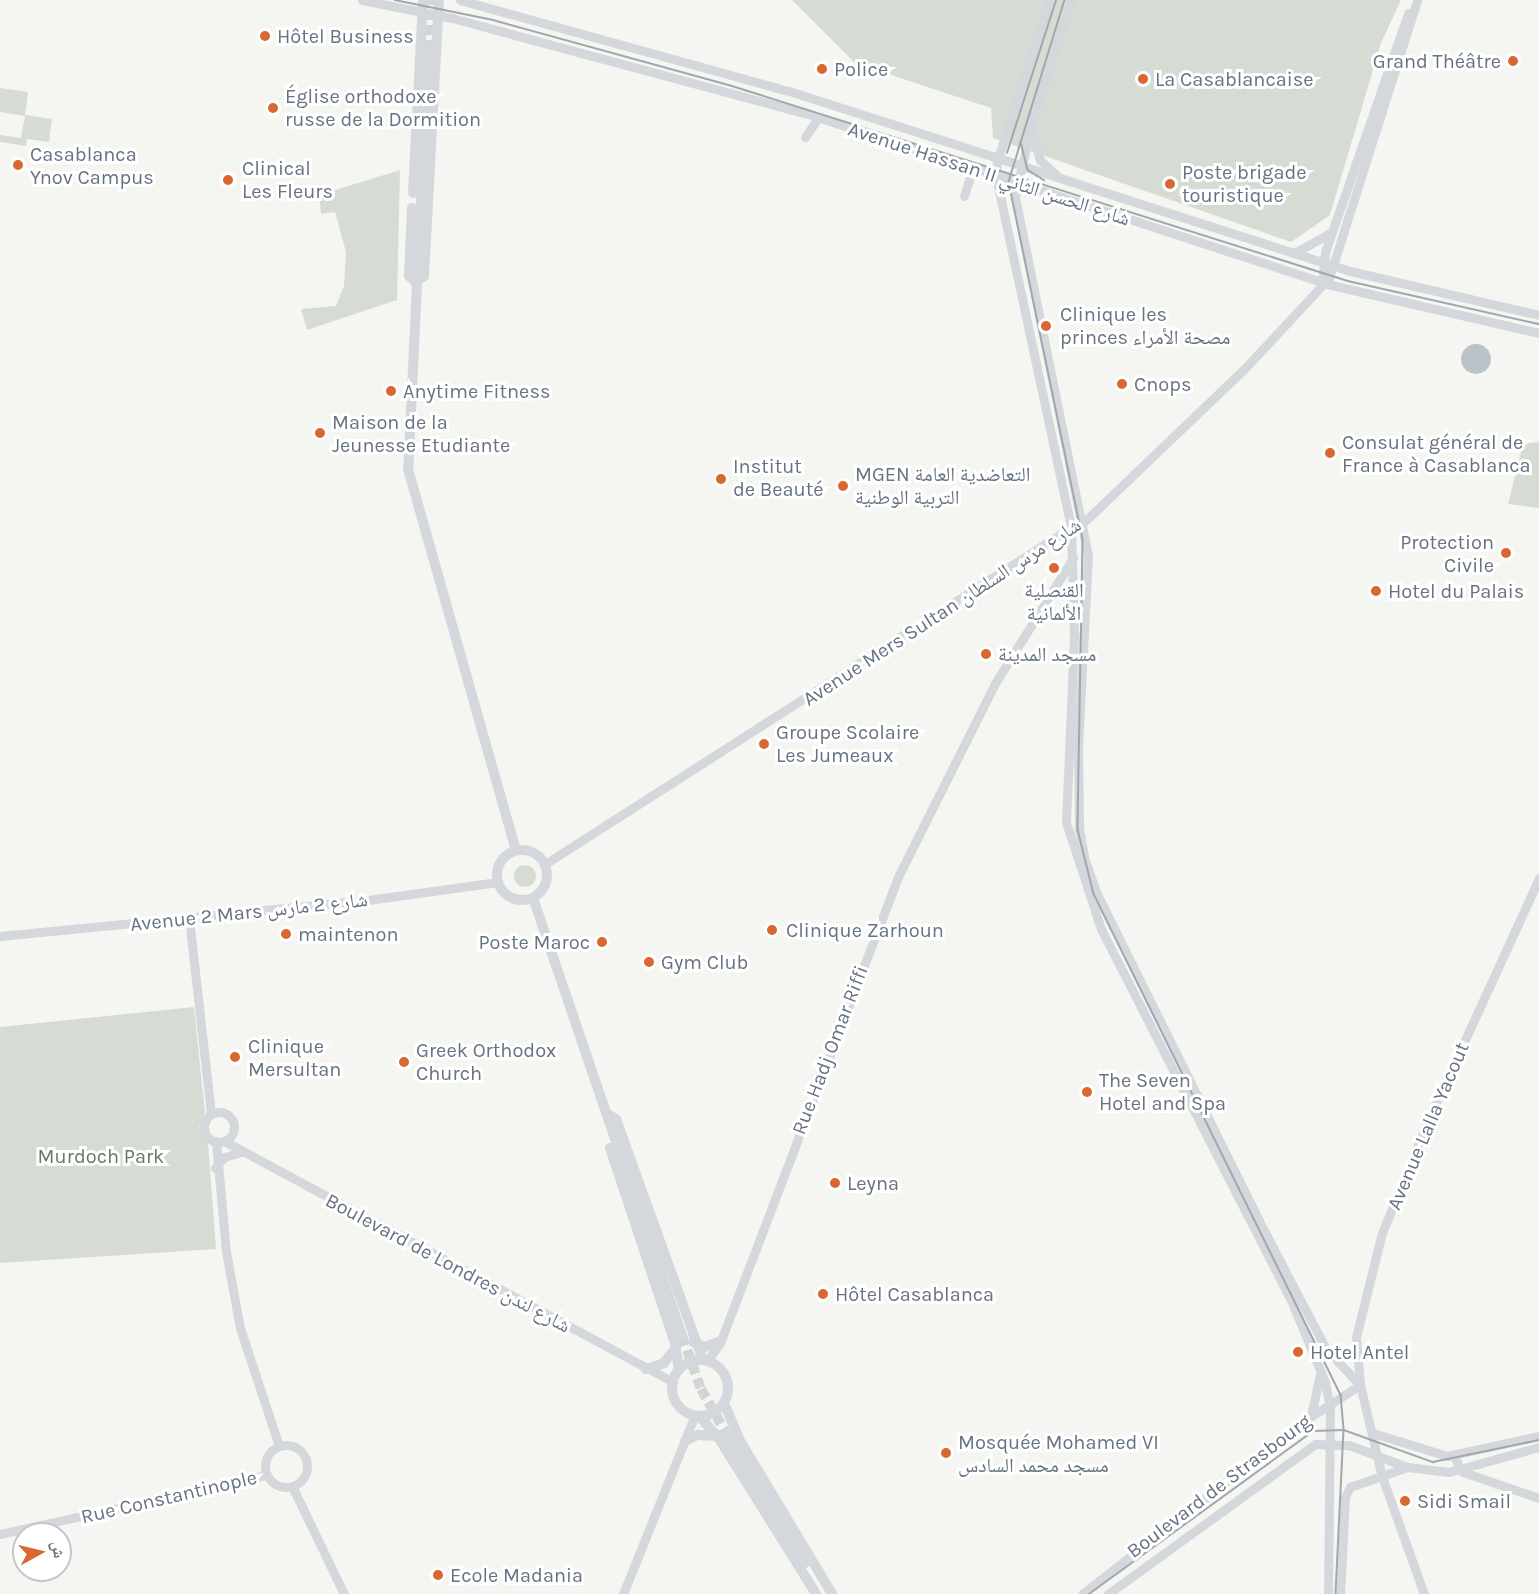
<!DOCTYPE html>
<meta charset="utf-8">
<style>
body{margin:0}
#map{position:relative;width:1539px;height:1594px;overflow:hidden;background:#f5f6f2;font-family:Karla,"Noto Naskh Arabic",sans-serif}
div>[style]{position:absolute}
.green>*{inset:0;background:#d6dcd4}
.round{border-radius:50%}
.water>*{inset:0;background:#b9c3c8}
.primary-tunnel>*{height:10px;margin-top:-5px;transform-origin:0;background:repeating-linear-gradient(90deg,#d1d5d6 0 10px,transparent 0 15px)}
.secondary>*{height:9px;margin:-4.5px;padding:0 4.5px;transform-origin:4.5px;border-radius:4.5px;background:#d4d8dc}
.secondary>.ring{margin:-4.5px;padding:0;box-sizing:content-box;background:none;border:9px solid #d4d8dc;border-radius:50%}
.primary>*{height:10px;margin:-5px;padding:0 5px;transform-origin:5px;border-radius:5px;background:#d4d8dc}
.primary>.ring{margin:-5px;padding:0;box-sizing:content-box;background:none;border:10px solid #d4d8dc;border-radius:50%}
.tram>*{height:1.5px;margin:-0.75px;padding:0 0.75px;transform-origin:0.75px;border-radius:0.75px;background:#a2a7ad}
.dots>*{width:16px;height:16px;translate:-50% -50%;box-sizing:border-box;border:3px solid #fff;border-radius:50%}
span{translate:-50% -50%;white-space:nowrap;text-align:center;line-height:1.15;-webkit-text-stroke:6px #fff;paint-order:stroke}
.poi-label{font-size:20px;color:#667382}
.left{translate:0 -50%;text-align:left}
.right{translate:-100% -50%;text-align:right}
.street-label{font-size:20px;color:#667382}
.park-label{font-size:20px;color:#677965}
.north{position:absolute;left:12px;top:1522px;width:60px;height:60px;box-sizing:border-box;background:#fff;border:2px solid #c2c7cd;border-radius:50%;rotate:82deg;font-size:16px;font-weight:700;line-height:24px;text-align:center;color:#667382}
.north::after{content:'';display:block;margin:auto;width:21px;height:27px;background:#d96730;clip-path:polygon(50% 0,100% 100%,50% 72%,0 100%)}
</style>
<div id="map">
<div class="green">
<i style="clip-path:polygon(792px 0,1401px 0,1381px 43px,1330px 215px,1291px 242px,993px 138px,991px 108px,855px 63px)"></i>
<i style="clip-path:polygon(0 88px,28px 92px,25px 115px,52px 119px,49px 142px,27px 139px,26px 146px,0 142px,0 135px,21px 138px,25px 116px,0 112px)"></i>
<i style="clip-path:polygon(400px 170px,397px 300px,307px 330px,301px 309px,336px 306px,344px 286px,346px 252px,335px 212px,321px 214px,319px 195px)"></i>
<i style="clip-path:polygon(1539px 442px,1539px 508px,1508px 504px,1523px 444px)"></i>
<i class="round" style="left:514px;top:865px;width:22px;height:22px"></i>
<i style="clip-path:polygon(194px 1007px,205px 1113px,199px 1128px,208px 1143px,216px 1249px,0 1263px,0 1027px)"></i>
</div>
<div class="water">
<i class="round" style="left:1461px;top:344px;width:30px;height:30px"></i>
</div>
<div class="primary-tunnel">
<i style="left:428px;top:50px;width:50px;rotate:-85.4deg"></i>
<i style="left:682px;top:1336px;width:56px;rotate:70.3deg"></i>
<i style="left:701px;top:1389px;width:51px;rotate:60.4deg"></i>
</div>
<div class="secondary">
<i style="left:362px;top:0;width:92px;rotate:11.3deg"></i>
<i style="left:452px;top:18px;width:366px;rotate:15.1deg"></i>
<i style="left:805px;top:113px;width:553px;rotate:18.11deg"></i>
<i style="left:1331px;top:285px;width:213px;rotate:13deg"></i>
<i style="left:460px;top:0;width:341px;rotate:15.5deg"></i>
<i style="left:789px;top:91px;width:589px;rotate:17.79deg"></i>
<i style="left:1350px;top:271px;width:194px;rotate:13.1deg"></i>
<i style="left:1050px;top:0;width:169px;rotate:108.2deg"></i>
<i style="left:997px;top:161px;width:16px;rotate:94deg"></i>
<i style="left:996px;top:177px;width:359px;rotate:77.9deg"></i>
<i style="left:1071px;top:528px;width:110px;rotate:88.4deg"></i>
<i style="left:1074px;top:638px;width:184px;rotate:92.5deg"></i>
<i style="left:1066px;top:822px;width:113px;rotate:71.9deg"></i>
<i style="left:1101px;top:929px;width:422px;rotate:62.9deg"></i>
<i style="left:1293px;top:1305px;width:83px;rotate:67.4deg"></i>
<i style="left:1325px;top:1382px;width:25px;rotate:79deg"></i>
<i style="left:1330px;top:1407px;width:187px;rotate:90.6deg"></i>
<i style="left:1071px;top:0;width:127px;rotate:107.9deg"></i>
<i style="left:1032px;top:121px;width:78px;rotate:102.6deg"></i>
<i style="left:1015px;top:197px;width:365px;rotate:78.5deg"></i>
<i style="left:1088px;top:555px;width:189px;rotate:93deg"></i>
<i style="left:1078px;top:744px;width:84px;rotate:89.3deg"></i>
<i style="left:1079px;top:828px;width:29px;rotate:80deg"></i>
<i style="left:1084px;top:857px;width:37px;rotate:71deg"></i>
<i style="left:1096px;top:892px;width:365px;rotate:63.6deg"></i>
<i style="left:1258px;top:1219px;width:147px;rotate:62.4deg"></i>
<i style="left:1326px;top:1349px;width:50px;rotate:46.6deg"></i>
<i style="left:1032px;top:131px;width:30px;rotate:75deg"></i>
<i style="left:1040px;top:160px;width:25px;rotate:43deg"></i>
<i style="left:805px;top:137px;width:23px;rotate:-56deg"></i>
<i style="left:964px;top:196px;width:28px;rotate:-73deg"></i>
<i style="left:1294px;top:253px;width:43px;rotate:-28.9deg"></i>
<i style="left:1322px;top:283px;width:31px;rotate:-84deg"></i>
<i style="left:1325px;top:252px;width:253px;rotate:-70.8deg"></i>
<i style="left:545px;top:864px;width:614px;rotate:-32.63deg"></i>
<i style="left:1062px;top:533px;width:23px;rotate:-25deg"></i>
<i style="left:1083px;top:523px;width:226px;rotate:-43.7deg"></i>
<i style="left:1246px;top:367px;width:122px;rotate:-47deg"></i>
<i style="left:1329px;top:278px;width:292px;rotate:-72.4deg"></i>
<i style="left:189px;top:918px;width:196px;rotate:83.6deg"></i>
<i style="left:0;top:936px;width:370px;rotate:-5.6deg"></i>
<i style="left:368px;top:900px;width:131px;rotate:-7.9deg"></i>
<i class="ring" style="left:204px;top:1112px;width:21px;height:21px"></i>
<i style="left:224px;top:1141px;width:510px;rotate:28.22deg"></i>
<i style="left:216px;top:1142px;width:110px;rotate:84.8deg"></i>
<i style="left:226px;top:1252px;width:77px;rotate:79.6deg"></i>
<i style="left:240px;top:1328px;width:124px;rotate:71.7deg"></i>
<i style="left:215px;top:1168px;width:14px;rotate:-51deg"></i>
<i style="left:224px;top:1157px;width:18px;rotate:-16deg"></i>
<i style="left:707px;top:1361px;width:22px;rotate:-54deg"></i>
<i style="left:720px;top:1343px;width:497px;rotate:-69.1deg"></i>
<i style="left:897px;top:879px;width:217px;rotate:-63.4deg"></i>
<i style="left:994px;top:685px;width:150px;rotate:-58.1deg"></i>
<i style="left:1311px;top:1416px;width:43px;rotate:-77.9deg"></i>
<i style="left:1373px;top:1433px;width:77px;rotate:17.3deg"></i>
<i style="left:1447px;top:1456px;width:94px;rotate:-12.3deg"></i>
<i class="ring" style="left:265px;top:1445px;width:33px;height:33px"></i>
<i style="left:1453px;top:1455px;width:20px;rotate:60deg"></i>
<i style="left:1463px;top:1472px;width:80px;rotate:18.9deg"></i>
<i style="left:292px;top:1486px;width:120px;rotate:64.3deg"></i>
<i style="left:0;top:1534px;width:273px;rotate:-12.5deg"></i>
<i style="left:623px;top:1594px;width:193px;rotate:-68.1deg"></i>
<i style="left:1082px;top:1594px;width:285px;rotate:-37.9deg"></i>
<i style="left:1307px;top:1419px;width:63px;rotate:-32.7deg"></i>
<i style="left:1108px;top:1594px;width:256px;rotate:-35.9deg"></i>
<i style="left:1315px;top:1444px;width:34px;rotate:2deg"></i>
<i style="left:1349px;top:1445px;width:62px;rotate:20.8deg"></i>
<i style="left:1340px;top:1594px;width:97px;rotate:-87deg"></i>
<i style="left:1345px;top:1497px;width:11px;rotate:-63deg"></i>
<i style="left:1350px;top:1487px;width:60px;rotate:-19.3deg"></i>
<i style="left:1407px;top:1467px;width:42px;rotate:6.8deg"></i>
<i style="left:1449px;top:1472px;width:93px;rotate:-15.5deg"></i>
<i style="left:1424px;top:1594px;width:124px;rotate:-109.7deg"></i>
<i style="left:1382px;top:1477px;width:95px;rotate:-103.4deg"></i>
<i style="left:1360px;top:1385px;width:48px;rotate:-94.8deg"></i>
<i style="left:1356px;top:1337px;width:107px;rotate:-76deg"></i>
<i style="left:1382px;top:1233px;width:117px;rotate:-67.8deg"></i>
<i style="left:1426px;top:1125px;width:272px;rotate:-65.4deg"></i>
</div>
<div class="primary">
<i style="left:428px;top:50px;width:419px;rotate:92.7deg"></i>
<i style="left:408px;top:469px;width:396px;rotate:74.2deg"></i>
<i style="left:413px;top:193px;width:193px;rotate:-87deg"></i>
<i style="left:412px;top:208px;width:68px;rotate:92.5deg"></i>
<i style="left:409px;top:276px;width:9px;rotate:41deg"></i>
<i style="left:416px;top:282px;width:10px;rotate:-37deg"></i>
<i style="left:424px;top:276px;width:276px;rotate:-86.9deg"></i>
<i class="ring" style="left:497px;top:850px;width:40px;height:40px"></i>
<i style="left:533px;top:898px;width:463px;rotate:71.2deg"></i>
<i style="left:606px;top:1113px;width:12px;rotate:31deg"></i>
<i style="left:616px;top:1119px;width:256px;rotate:70.2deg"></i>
<i style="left:610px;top:1148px;width:206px;rotate:71.6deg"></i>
<i style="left:675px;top:1343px;width:27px;rotate:82deg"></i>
<i style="left:693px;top:1342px;width:13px;rotate:23deg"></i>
<i style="left:705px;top:1347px;width:17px;rotate:-21deg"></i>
<i class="ring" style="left:672px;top:1360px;width:46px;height:46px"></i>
<i style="left:646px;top:1369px;width:19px;rotate:-18deg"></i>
<i style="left:664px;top:1363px;width:20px;rotate:-53deg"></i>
<i style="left:724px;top:1403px;width:39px;rotate:67deg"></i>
<i style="left:739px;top:1439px;width:181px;rotate:59deg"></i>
<i style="left:699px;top:1416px;width:28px;rotate:48deg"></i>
<i style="left:718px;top:1437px;width:185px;rotate:58deg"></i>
<i style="left:726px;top:1433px;width:152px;rotate:58.7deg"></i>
<i style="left:685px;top:1441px;width:14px;rotate:-25deg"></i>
<i style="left:698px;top:1435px;width:19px;rotate:3deg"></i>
</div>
<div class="tram">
<i style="left:395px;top:0;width:100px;rotate:11.5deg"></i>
<i style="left:493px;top:20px;width:245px;rotate:15.4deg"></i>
<i style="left:729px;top:85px;width:649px;rotate:17.57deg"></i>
<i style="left:1348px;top:281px;width:196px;rotate:12.7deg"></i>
<i style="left:1065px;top:0;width:190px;rotate:107.1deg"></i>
<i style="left:1009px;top:182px;width:366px;rotate:78.3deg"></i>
<i style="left:1083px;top:540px;width:290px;rotate:91deg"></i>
<i style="left:1078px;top:830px;width:66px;rotate:76deg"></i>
<i style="left:1094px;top:894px;width:559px;rotate:63.76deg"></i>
<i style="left:1341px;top:1395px;width:35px;rotate:85deg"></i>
<i style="left:1344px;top:1430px;width:164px;rotate:92.8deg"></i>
<i style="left:1021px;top:142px;width:29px;rotate:76deg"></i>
<i style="left:1028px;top:170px;width:19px;rotate:32deg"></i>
<i style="left:1007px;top:153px;width:161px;rotate:-72.2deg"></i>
<i style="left:1089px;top:1594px;width:277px;rotate:-36deg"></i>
<i style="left:1313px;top:1431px;width:31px;rotate:-2deg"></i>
<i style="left:1344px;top:1430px;width:95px;rotate:19.8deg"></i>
<i style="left:1433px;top:1462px;width:108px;rotate:-11.7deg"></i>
</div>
<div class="dots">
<i style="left:265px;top:36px;background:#d96730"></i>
<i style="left:1513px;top:61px;background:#d96730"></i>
<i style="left:822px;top:69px;background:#d96730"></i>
<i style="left:1143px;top:79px;background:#d96730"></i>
<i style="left:273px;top:108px;background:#d96730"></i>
<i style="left:18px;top:165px;background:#d96730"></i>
<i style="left:228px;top:180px;background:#d96730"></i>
<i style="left:1170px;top:184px;background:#d96730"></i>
<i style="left:1046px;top:326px;background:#d96730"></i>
<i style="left:1122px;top:384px;background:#d96730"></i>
<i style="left:391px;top:391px;background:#d96730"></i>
<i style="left:320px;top:433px;background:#d96730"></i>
<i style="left:1330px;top:453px;background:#d96730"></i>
<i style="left:721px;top:479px;background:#d96730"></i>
<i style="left:843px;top:486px;background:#d96730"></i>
<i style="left:1506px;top:553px;background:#d96730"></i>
<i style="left:1054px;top:568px;background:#d96730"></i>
<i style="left:1376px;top:591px;background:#d96730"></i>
<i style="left:986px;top:654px;background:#d96730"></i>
<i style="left:764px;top:744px;background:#d96730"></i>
<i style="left:772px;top:930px;background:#d96730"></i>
<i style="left:286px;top:934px;background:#d96730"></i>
<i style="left:602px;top:942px;background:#d96730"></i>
<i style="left:649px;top:962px;background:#d96730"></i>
<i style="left:235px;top:1057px;background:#d96730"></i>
<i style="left:404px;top:1062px;background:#d96730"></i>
<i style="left:1087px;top:1092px;background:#d96730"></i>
<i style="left:835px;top:1183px;background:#d96730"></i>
<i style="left:823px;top:1294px;background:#d96730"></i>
<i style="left:1298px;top:1352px;background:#d96730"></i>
<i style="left:946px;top:1453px;background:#d96730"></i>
<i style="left:1405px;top:1501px;background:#d96730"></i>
<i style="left:438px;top:1575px;background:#d96730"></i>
</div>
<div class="poi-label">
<span class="left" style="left:277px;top:36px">Hôtel Business</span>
<span class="right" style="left:1501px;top:61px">Grand Théâtre</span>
<span class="left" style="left:834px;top:69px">Police</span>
<span class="left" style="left:1155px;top:79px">La Casablancaise</span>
<span class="left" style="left:285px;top:108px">Église orthodoxe<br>russe de la Dormition</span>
<span class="left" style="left:30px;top:166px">Casablanca<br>Ynov Campus</span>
<span class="left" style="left:242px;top:180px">Clinical<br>Les Fleurs</span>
<span class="left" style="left:1182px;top:184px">Poste brigade<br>touristique</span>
<span class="left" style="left:1060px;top:326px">Clinique les<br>princes مصحة الأمراء</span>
<span class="left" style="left:1134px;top:384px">Cnops</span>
<span class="left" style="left:403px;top:391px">Anytime Fitness</span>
<span class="left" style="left:332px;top:434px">Maison de la<br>Jeunesse Etudiante</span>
<span class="left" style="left:1342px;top:454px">Consulat général de<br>France à Casablanca</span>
<span class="left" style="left:733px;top:478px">Institut<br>de Beauté</span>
<span class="left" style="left:855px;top:486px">MGEN التعاضدية العامة<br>التربية الوطنية</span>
<span class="right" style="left:1494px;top:554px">Protection<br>Civile</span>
<span style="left:1054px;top:602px">القنصلية<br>الألمانية</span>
<span class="left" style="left:1388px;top:591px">Hotel du Palais</span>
<span class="left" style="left:998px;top:654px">مسجد المدينة</span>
<span class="left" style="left:776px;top:744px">Groupe Scolaire<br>Les Jumeaux</span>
<span class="left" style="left:786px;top:930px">Clinique Zarhoun</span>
<span class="left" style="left:298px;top:934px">maintenon</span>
<span class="right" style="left:590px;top:942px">Poste Maroc</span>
<span class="left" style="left:661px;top:962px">Gym Club</span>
<span class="left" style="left:248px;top:1058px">Clinique<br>Mersultan</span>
<span class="left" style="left:416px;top:1062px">Greek Orthodox<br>Church</span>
<span class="left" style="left:1099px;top:1092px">The Seven<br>Hotel and Spa</span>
<span class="left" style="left:847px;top:1183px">Leyna</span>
<span class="left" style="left:835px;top:1294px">Hôtel Casablanca</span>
<span class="left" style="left:1310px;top:1352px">Hotel Antel</span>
<span class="left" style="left:958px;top:1454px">Mosquée Mohamed VI<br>مسجد محمد السادس</span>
<span class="left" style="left:1417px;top:1501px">Sidi Smail</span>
<span class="left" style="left:450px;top:1575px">Ecole Madania</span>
</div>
<div class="street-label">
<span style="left:989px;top:174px;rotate:18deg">Avenue Hassan II شارع الحسن الثاني</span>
<span style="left:942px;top:612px;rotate:-33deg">Avenue Mers Sultan شارع مرس السلطان</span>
<span style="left:249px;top:912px;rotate:-6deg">Avenue 2 Mars شارع 2 مارس</span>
<span style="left:830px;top:1050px;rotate:-69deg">Rue Hadj Omar Riffi</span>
<span style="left:1428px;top:1126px;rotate:-67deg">Avenue Lalla Yacout</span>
<span style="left:448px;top:1263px;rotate:28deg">Boulevard de Londres شارع لندن</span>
<span style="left:1219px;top:1486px;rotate:-37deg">Boulevard de Strasbourg</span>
<span style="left:169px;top:1497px;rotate:-13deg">Rue Constantinople</span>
</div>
<div class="park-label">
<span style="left:101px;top:1156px">Murdoch Park</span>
</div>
<div class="north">ش</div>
</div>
